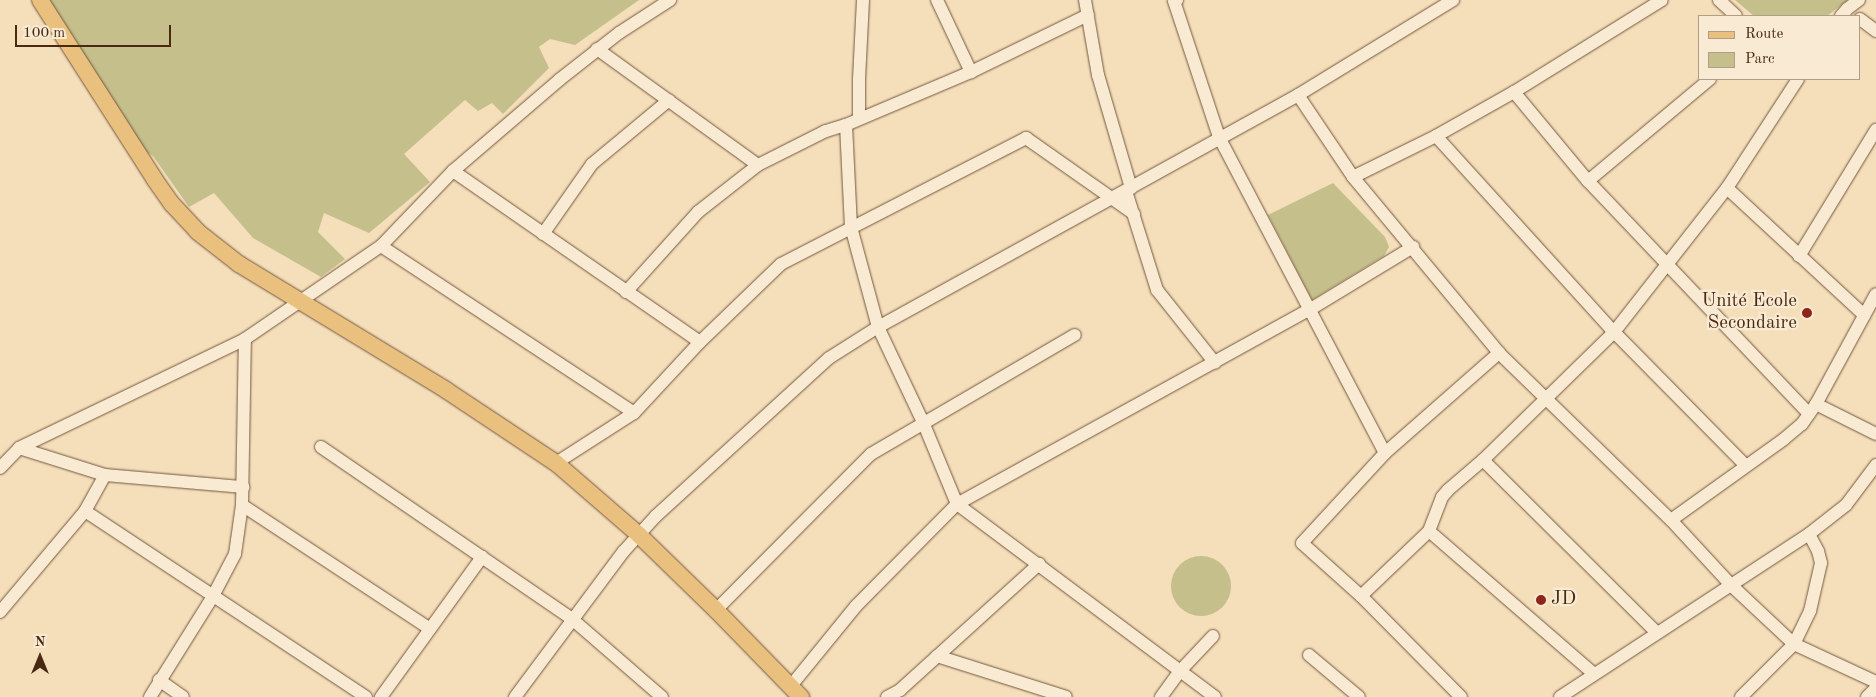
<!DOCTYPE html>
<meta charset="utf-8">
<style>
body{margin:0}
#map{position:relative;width:1876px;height:697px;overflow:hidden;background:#f5dfbb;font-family:"Old Standard TT",serif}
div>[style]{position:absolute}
.green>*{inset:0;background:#c4bf8b}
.round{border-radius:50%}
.roads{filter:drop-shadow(0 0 1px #75563c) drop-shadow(0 0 1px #75563c)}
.minor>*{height:12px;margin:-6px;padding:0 6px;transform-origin:6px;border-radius:6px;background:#f8ead3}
.major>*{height:16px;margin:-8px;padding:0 8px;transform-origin:8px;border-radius:8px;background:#eac07e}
.dots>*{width:14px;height:14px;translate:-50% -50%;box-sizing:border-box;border:2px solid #f8ead3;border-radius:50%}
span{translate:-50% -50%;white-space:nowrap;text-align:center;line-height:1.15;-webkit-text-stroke:4.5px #f8ead3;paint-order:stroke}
.poi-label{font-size:19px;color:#4a2912}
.right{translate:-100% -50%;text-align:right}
.left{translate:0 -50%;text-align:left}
.legend{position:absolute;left:1698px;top:15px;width:162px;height:65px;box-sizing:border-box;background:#f8ead3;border:1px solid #b29d86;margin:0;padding:6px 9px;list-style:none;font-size:15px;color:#4a2912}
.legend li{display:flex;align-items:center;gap:10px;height:25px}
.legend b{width:25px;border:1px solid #b29d86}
.north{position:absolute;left:15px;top:632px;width:50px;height:50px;-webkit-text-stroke:4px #f8ead3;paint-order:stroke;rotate:0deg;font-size:14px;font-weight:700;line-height:20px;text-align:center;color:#4a2912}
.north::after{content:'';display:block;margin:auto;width:18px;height:22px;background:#4a2912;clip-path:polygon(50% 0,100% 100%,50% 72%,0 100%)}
.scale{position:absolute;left:15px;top:25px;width:156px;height:22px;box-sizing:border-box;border:2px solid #4a2912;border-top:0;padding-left:6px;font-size:15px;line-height:18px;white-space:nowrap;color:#4a2912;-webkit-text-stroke:4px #f8ead3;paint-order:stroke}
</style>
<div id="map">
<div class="green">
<i style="clip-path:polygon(49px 0,639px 0,575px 45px,550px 39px,539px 47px,549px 68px,503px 114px,492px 103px,478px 111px,465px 100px,404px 154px,430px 182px,369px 233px,324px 213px,318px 232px,345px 259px,321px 277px,253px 238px,214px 193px,189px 207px,153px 156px,140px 148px)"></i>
<i style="clip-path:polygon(1735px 0,1848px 0,1827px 16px,1754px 16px)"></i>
<i style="clip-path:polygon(1333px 183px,1385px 237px,1389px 247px,1384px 256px,1312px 300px,1268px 215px)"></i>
<i class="round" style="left:1171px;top:556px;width:60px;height:60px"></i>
</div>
<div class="roads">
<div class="minor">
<i style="left:937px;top:0;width:80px;rotate:64.7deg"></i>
<i style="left:1085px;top:0;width:76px;rotate:80.2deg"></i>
<i style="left:1098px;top:75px;width:118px;rotate:73.7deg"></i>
<i style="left:1177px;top:0;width:3px;rotate:162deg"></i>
<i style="left:1174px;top:1px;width:143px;rotate:71.7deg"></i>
<i style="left:1219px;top:137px;width:357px;rotate:62.3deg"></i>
<i style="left:1719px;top:0;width:23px;rotate:43deg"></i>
<i style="left:1841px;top:16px;width:9px;rotate:-49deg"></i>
<i style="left:1847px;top:9px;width:15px;rotate:-37deg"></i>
<i style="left:1860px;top:19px;width:20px;rotate:37deg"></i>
<i style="left:597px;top:49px;width:198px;rotate:35.8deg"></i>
<i style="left:1514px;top:92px;width:116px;rotate:50.3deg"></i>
<i style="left:1588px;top:181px;width:321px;rotate:46.5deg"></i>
<i style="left:1298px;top:95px;width:99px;rotate:56.1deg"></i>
<i style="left:1353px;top:177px;width:229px;rotate:50.3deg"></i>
<i style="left:1499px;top:353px;width:240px;rotate:44.2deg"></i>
<i style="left:1671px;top:520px;width:90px;rotate:47.3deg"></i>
<i style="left:1732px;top:586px;width:85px;rotate:43.1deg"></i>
<i style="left:1794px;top:644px;width:90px;rotate:24.9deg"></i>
<i style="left:859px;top:118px;width:39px;rotate:-90deg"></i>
<i style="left:859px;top:79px;width:79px;rotate:-87.1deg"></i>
<i style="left:846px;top:125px;width:102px;rotate:87.2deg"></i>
<i style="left:851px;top:227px;width:104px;rotate:74.9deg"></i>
<i style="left:878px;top:327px;width:105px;rotate:64.7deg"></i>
<i style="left:923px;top:422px;width:89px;rotate:67.5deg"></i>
<i style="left:957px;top:504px;width:322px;rotate:36.8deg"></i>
<i style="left:1436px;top:136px;width:265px;rotate:47.8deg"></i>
<i style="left:1614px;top:332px;width:187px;rotate:45.4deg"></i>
<i style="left:453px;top:171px;width:300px;rotate:34.7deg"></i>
<i style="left:1353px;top:177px;width:93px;rotate:-26.3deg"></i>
<i style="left:1436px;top:136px;width:90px;rotate:-29.4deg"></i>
<i style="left:1514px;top:92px;width:174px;rotate:-31.9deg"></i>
<i style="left:1588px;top:181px;width:159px;rotate:-39.9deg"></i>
<i style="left:1727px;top:188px;width:187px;rotate:42.8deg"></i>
<i style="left:1126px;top:191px;width:104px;rotate:72.6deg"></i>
<i style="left:1157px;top:290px;width:93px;rotate:51.5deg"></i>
<i style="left:543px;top:234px;width:85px;rotate:-55deg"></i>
<i style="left:592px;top:164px;width:100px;rotate:-39.7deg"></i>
<i style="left:381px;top:246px;width:303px;rotate:33.4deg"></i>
<i style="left:1799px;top:256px;width:148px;rotate:-58.6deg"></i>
<i style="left:626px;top:292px;width:108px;rotate:-48deg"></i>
<i style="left:698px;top:212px;width:76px;rotate:-38.1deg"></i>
<i style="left:758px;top:165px;width:76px;rotate:-26.6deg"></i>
<i style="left:826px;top:131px;width:21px;rotate:-17deg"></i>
<i style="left:846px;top:125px;width:136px;rotate:-23deg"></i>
<i style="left:971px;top:72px;width:130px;rotate:-26deg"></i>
<i style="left:1816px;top:404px;width:67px;rotate:26.6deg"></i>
<i style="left:321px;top:447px;width:304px;rotate:34.4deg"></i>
<i style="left:572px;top:619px;width:119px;rotate:40.9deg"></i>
<i style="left:19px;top:448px;width:90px;rotate:17.4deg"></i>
<i style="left:105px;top:475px;width:139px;rotate:5deg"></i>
<i style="left:1483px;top:460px;width:245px;rotate:44.8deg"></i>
<i style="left:556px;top:463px;width:93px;rotate:-32.7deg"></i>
<i style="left:634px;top:413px;width:97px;rotate:-47.1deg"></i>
<i style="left:700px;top:342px;width:112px;rotate:-43.9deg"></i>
<i style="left:781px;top:264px;width:276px;rotate:-27.2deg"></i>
<i style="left:1026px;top:138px;width:132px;rotate:35.1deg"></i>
<i style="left:0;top:468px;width:28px;rotate:-46deg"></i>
<i style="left:19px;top:448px;width:251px;rotate:-25.7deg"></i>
<i style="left:245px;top:339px;width:165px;rotate:-34.4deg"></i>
<i style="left:381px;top:246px;width:104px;rotate:-46.2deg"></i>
<i style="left:453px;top:171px;width:140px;rotate:-40.6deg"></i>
<i style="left:559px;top:80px;width:76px;rotate:-38.1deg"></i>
<i style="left:619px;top:33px;width:61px;rotate:-32.9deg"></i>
<i style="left:242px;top:505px;width:225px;rotate:33.4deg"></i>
<i style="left:85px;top:511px;width:337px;rotate:33.5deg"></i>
<i style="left:1671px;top:520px;width:139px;rotate:-35.6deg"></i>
<i style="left:1784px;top:439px;width:23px;rotate:-40deg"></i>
<i style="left:1802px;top:424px;width:24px;rotate:-55deg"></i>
<i style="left:1816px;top:404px;width:125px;rotate:-61.4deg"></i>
<i style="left:1429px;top:531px;width:218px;rotate:40.9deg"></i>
<i style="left:1361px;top:596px;width:94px;rotate:-43.7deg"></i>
<i style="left:1429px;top:531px;width:36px;rotate:-69deg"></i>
<i style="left:1442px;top:497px;width:9px;rotate:-49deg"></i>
<i style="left:1448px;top:490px;width:46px;rotate:-40.6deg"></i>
<i style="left:1483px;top:460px;width:183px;rotate:-44.3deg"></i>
<i style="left:1614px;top:332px;width:183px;rotate:-51.9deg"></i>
<i style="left:1727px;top:188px;width:130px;rotate:-56.9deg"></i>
<i style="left:716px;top:610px;width:220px;rotate:-45.2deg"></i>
<i style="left:871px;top:454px;width:236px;rotate:-30.3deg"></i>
<i style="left:0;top:612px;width:132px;rotate:-49.9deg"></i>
<i style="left:85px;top:511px;width:41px;rotate:-60.9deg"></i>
<i style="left:1309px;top:655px;width:65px;rotate:40deg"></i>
<i style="left:937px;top:656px;width:135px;rotate:17.6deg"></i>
<i style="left:159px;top:680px;width:29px;rotate:35deg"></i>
<i style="left:790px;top:687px;width:104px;rotate:-50.8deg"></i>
<i style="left:856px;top:606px;width:144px;rotate:-45.3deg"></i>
<i style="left:957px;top:504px;width:402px;rotate:-28.9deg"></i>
<i style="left:1309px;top:310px;width:122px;rotate:-31.2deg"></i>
<i style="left:150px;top:697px;width:119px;rotate:-58deg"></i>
<i style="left:213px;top:596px;width:47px;rotate:-62.4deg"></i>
<i style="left:235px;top:554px;width:49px;rotate:-81.9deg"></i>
<i style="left:242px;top:505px;width:166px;rotate:-89deg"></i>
<i style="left:381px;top:697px;width:173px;rotate:-54.2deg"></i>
<i style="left:515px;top:697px;width:182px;rotate:-53.3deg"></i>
<i style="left:624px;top:551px;width:47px;rotate:-47.6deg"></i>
<i style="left:656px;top:516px;width:234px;rotate:-42.4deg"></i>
<i style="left:829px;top:358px;width:58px;rotate:-32.3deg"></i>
<i style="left:878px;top:327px;width:480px;rotate:-28.9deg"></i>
<i style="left:1298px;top:95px;width:182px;rotate:-31.5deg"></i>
<i style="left:887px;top:697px;width:15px;rotate:-28deg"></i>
<i style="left:900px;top:690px;width:188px;rotate:-42.2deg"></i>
<i style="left:1161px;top:697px;width:32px;rotate:-54deg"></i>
<i style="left:1180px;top:671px;width:48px;rotate:-46.7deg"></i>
<i style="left:1461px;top:697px;width:142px;rotate:-134.7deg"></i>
<i style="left:1361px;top:596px;width:79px;rotate:-138.1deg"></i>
<i style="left:1302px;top:543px;width:122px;rotate:-47.3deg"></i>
<i style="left:1385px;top:453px;width:152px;rotate:-41.3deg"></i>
<i style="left:1560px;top:697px;width:298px;rotate:-33.2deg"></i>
<i style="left:1809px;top:534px;width:47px;rotate:-38.1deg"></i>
<i style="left:1846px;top:505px;width:50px;rotate:-53.1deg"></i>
<i style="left:1741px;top:697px;width:75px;rotate:-45deg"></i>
<i style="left:1794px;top:644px;width:37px;rotate:-64deg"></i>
<i style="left:1810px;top:611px;width:49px;rotate:-77.1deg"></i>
<i style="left:1821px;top:563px;width:12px;rotate:-104deg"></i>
<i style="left:1818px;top:551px;width:19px;rotate:-118deg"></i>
<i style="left:1867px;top:697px;width:13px;rotate:-45deg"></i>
</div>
<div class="major">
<i style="left:40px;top:0;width:214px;rotate:57.4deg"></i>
<i style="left:155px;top:180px;width:29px;rotate:55deg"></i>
<i style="left:172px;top:204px;width:38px;rotate:47deg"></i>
<i style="left:198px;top:232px;width:52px;rotate:38deg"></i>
<i style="left:239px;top:264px;width:242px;rotate:31.3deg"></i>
<i style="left:446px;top:390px;width:132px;rotate:33.6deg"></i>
<i style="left:556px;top:463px;width:110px;rotate:40.9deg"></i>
<i style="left:639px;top:535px;width:107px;rotate:44.2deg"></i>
<i style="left:716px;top:610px;width:122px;rotate:45.7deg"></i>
</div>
</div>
<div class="dots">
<i style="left:1807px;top:313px;background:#8f2418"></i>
<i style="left:1541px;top:600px;background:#8f2418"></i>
</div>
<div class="poi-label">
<span class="right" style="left:1797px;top:313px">Unité Ecole<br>Secondaire</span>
<span class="left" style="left:1551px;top:600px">JD</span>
</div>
<ul class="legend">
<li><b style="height:6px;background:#eac07e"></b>Route</li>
<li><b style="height:14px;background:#c4bf8b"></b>Parc</li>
</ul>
<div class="north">N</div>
<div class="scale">100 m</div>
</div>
